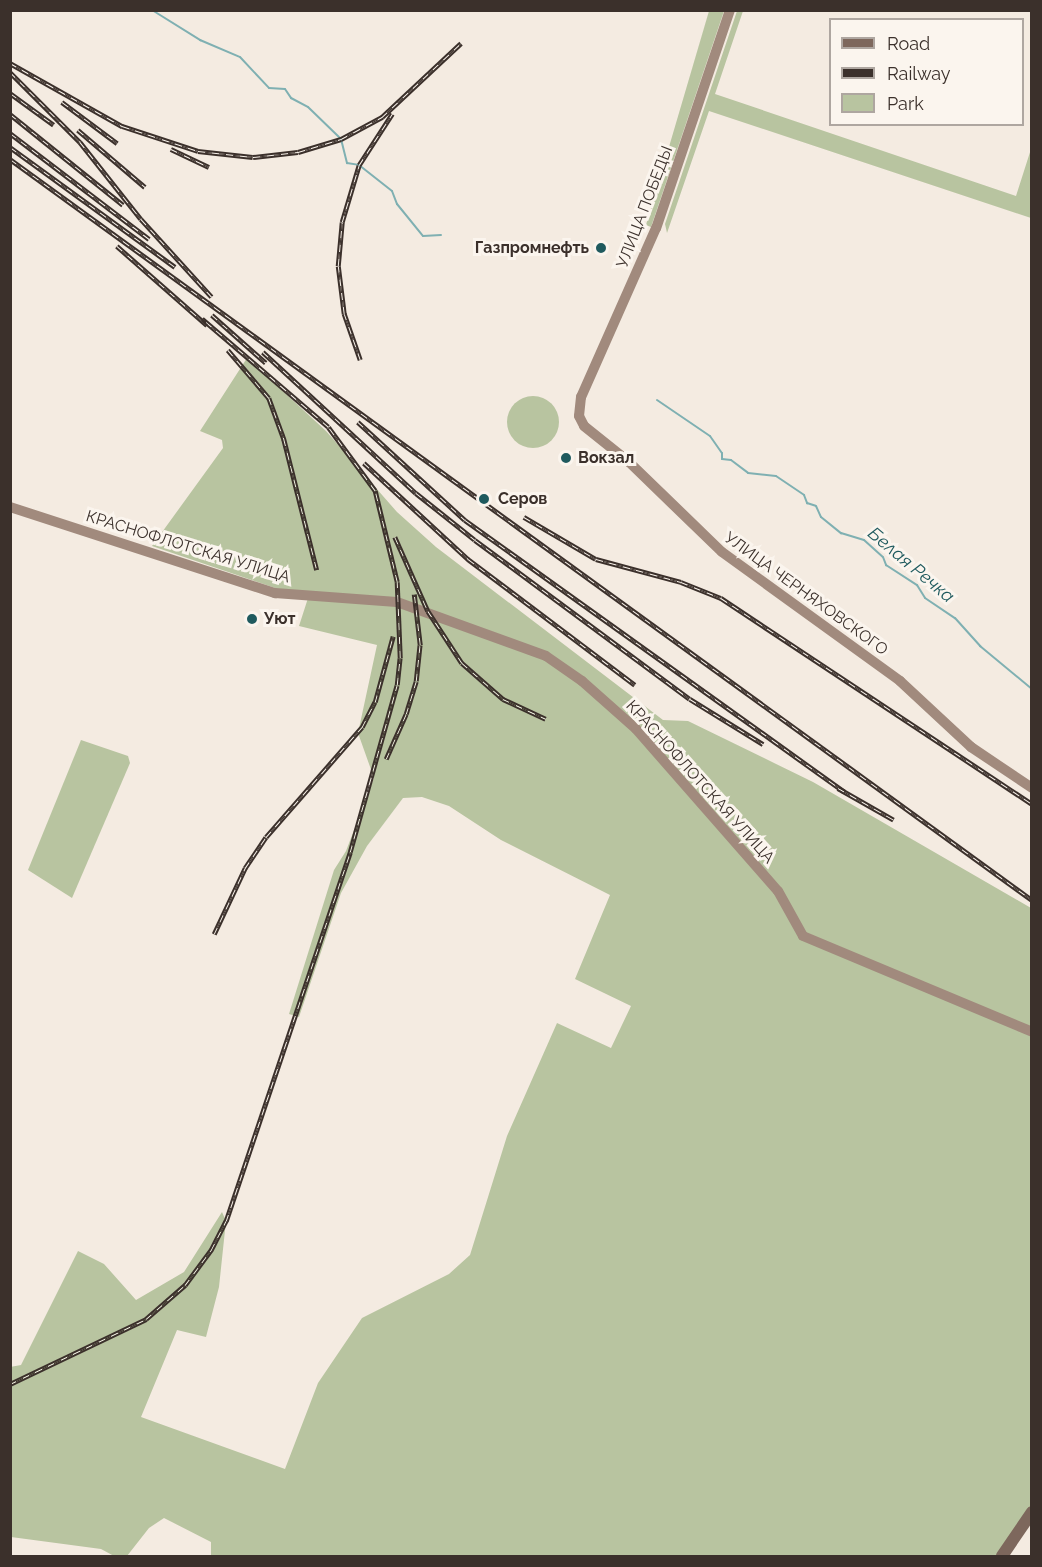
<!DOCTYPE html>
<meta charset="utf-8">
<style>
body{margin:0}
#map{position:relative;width:1042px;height:1567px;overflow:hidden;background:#f4ebe1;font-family:Raleway,sans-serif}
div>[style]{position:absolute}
.green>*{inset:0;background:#b8c4a0}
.round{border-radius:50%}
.stream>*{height:2px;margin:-1px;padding:0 1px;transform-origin:1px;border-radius:1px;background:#7fb0b2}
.secondary>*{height:10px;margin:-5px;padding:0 5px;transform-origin:5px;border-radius:5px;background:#a18a7d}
.primary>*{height:12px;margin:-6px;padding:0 6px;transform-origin:6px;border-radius:6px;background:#7d675c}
.rail>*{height:4.5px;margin-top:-2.25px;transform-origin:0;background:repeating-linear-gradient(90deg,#fbf5ee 0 7px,#3b302b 0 14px);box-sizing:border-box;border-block:2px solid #3b302b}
.dots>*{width:16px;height:16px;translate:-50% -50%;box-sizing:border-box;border:3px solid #fbf5ee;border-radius:50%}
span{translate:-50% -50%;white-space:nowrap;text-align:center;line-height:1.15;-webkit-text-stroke:6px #fbf5ee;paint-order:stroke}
.street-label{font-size:16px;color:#3b302b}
.poi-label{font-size:16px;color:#3b302b;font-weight:700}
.right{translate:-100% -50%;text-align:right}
.left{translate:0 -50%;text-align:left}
.water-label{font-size:18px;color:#1f5a5e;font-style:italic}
.frame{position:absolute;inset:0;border:12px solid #3b302b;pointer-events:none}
.legend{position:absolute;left:829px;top:18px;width:195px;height:108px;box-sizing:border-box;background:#fbf5ee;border:2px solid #aea6a0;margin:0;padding:8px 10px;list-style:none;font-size:18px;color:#3b302b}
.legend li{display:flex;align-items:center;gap:12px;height:30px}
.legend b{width:30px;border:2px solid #aea6a0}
</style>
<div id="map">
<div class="green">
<i style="clip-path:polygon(709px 11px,724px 11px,651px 227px,646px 225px)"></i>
<i style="clip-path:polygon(737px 11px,743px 11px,715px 94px,1016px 196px,1031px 149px,1031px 218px,709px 111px,667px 233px,665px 224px)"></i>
<i style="clip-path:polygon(247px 358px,326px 431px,397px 512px,436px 547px,663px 720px,688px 721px,813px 782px,1031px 908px,1032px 1512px,1002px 1556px,211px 1556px,211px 1542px,164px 1518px,149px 1528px,127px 1556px,114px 1556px,101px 1549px,11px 1537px,10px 1367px,21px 1365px,78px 1251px,104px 1264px,136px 1300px,184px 1272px,222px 1212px,226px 1221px,219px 1287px,206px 1337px,177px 1330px,141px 1417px,285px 1469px,318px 1383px,362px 1318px,449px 1274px,470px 1255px,507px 1136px,557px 1023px,611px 1048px,631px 1006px,575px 979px,610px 895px,501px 840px,449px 806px,422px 797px,403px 798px,367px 846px,341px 893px,299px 1017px,289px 1014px,334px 870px,346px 851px,374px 778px,358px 733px,377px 645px,299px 626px,309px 595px,278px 589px,152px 546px,223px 448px,222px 440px,200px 431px)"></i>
<i class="round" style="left:507px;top:396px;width:52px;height:52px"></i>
<i style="clip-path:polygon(81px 740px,128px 756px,130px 763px,72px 898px,28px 870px)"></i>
</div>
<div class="stream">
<i style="left:152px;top:10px;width:57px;rotate:32deg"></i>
<i style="left:200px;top:40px;width:43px;rotate:23deg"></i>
<i style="left:240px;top:57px;width:42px;rotate:46.9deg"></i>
<i style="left:269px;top:88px;width:16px;rotate:4deg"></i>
<i style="left:285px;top:89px;width:11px;rotate:56deg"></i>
<i style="left:291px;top:98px;width:19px;rotate:28deg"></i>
<i style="left:308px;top:107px;width:46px;rotate:44.1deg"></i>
<i style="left:341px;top:139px;width:25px;rotate:76deg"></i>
<i style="left:347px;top:163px;width:12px;rotate:9deg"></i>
<i style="left:359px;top:165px;width:42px;rotate:38.2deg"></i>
<i style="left:392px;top:191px;width:14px;rotate:69deg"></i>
<i style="left:397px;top:204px;width:41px;rotate:50.9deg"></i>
<i style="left:423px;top:236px;width:18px;rotate:-3deg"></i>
<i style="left:657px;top:400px;width:64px;rotate:34.2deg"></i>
<i style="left:710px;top:436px;width:21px;rotate:55deg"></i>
<i style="left:722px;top:453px;width:6px;rotate:90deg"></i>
<i style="left:722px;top:459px;width:9px;rotate:6deg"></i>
<i style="left:731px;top:460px;width:21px;rotate:37deg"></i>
<i style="left:748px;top:473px;width:28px;rotate:6deg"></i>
<i style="left:776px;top:476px;width:34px;rotate:34deg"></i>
<i style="left:804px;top:495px;width:9px;rotate:69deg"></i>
<i style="left:807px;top:503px;width:9px;rotate:18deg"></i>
<i style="left:816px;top:506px;width:12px;rotate:66deg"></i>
<i style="left:821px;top:517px;width:26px;rotate:39deg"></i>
<i style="left:841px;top:533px;width:24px;rotate:17deg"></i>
<i style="left:864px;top:540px;width:25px;rotate:42deg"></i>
<i style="left:883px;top:557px;width:9px;rotate:69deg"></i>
<i style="left:886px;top:565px;width:37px;rotate:33deg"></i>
<i style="left:917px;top:585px;width:15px;rotate:58deg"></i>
<i style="left:925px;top:598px;width:36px;rotate:34deg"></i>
<i style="left:955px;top:618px;width:38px;rotate:48deg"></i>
<i style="left:980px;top:646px;width:67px;rotate:39.6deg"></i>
</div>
<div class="secondary">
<i style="left:730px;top:10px;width:230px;rotate:108.7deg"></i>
<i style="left:656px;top:228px;width:185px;rotate:113.9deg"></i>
<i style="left:581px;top:397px;width:19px;rotate:96deg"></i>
<i style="left:579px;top:416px;width:11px;rotate:63deg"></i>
<i style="left:584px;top:426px;width:58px;rotate:38.7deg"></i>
<i style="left:629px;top:462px;width:129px;rotate:44.1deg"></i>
<i style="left:722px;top:552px;width:220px;rotate:35.9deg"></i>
<i style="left:900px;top:681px;width:97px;rotate:42.9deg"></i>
<i style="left:971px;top:747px;width:73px;rotate:33.9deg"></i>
<i style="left:10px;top:507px;width:279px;rotate:18deg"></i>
<i style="left:275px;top:593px;width:122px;rotate:4.2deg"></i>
<i style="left:397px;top:602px;width:158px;rotate:19.9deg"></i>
<i style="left:546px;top:656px;width:44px;rotate:34.8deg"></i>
<i style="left:582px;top:681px;width:72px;rotate:41.6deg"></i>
<i style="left:636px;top:729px;width:215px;rotate:48.8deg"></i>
<i style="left:778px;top:891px;width:51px;rotate:60.9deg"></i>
<i style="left:803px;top:936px;width:248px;rotate:22.7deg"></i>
</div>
<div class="primary">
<i style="left:1002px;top:1556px;width:53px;rotate:-55.7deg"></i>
</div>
<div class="rail">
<i style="left:10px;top:63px;width:129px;rotate:29.4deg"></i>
<i style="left:122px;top:126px;width:80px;rotate:18.2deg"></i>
<i style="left:198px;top:151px;width:55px;rotate:6.2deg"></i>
<i style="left:253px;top:157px;width:45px;rotate:-6.3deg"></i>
<i style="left:298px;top:152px;width:45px;rotate:-16.8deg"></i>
<i style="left:341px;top:139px;width:47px;rotate:-28.2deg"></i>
<i style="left:382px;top:117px;width:108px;rotate:-43.1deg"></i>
<i style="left:10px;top:72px;width:99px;rotate:45deg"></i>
<i style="left:80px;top:142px;width:98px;rotate:51.6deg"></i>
<i style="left:141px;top:219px;width:105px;rotate:47.7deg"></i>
<i style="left:10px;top:93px;width:54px;rotate:36deg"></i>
<i style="left:62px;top:102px;width:69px;rotate:36.7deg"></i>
<i style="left:10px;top:114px;width:145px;rotate:38.8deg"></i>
<i style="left:78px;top:130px;width:88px;rotate:40.4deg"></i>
<i style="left:10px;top:133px;width:175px;rotate:37.3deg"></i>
<i style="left:10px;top:147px;width:204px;rotate:36deg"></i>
<i style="left:171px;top:149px;width:42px;rotate:25.3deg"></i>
<i style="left:10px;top:159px;width:1262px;rotate:35.94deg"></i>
<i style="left:117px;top:246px;width:120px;rotate:41.3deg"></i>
<i style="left:212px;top:315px;width:72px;rotate:41.6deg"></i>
<i style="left:228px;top:350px;width:63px;rotate:49.5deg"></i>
<i style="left:269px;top:398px;width:44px;rotate:69.9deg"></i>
<i style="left:284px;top:439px;width:135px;rotate:75.9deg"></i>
<i style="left:263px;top:352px;width:208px;rotate:42.7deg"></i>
<i style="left:416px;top:493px;width:75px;rotate:38.5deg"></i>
<i style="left:475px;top:540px;width:267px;rotate:36.5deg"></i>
<i style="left:690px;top:699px;width:86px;rotate:31.7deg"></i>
<i style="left:360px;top:360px;width:49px;rotate:-109.2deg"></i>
<i style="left:344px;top:314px;width:48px;rotate:-97.1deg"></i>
<i style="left:338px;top:266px;width:44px;rotate:-84.8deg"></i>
<i style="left:342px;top:222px;width:59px;rotate:-73.4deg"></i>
<i style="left:359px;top:165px;width:61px;rotate:-57.1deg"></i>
<i style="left:358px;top:422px;width:145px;rotate:42.5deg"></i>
<i style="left:465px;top:520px;width:467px;rotate:35.6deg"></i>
<i style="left:364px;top:463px;width:142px;rotate:42.7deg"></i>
<i style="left:468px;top:559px;width:209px;rotate:37deg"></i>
<i style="left:524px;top:517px;width:83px;rotate:30.3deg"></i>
<i style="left:596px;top:559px;width:88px;rotate:15.1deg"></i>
<i style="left:681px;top:582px;width:43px;rotate:21.8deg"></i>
<i style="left:721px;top:598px;width:373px;rotate:33.5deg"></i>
<i style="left:395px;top:537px;width:81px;rotate:66deg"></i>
<i style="left:428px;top:611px;width:62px;rotate:56.8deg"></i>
<i style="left:462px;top:663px;width:55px;rotate:41.3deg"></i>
<i style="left:503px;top:699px;width:47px;rotate:24.9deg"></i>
<i style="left:386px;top:759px;width:49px;rotate:-66deg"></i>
<i style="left:406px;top:714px;width:34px;rotate:-73deg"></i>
<i style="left:416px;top:681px;width:36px;rotate:-84deg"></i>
<i style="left:420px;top:645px;width:51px;rotate:-96.7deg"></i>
<i style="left:838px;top:788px;width:64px;rotate:29.7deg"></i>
<i style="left:214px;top:934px;width:73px;rotate:-64.8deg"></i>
<i style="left:245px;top:868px;width:37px;rotate:-56deg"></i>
<i style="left:266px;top:837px;width:146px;rotate:-48.9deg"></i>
<i style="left:362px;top:727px;width:28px;rotate:-63deg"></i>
<i style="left:375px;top:702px;width:68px;rotate:-74.7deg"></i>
<i style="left:10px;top:1384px;width:151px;rotate:-25.5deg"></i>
<i style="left:146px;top:1319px;width:52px;rotate:-41.1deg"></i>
<i style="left:185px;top:1285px;width:44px;rotate:-53.4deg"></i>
<i style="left:211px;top:1250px;width:33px;rotate:-63deg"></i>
<i style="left:226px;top:1221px;width:389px;rotate:-71.4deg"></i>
<i style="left:350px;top:852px;width:173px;rotate:-74.3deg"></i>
<i style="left:397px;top:685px;width:27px;rotate:-84deg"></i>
<i style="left:400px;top:658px;width:76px;rotate:-92.3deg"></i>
<i style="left:397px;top:582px;width:94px;rotate:-103.6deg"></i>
<i style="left:375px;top:491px;width:79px;rotate:-126.3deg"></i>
<i style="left:328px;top:427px;width:166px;rotate:-139.4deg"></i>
</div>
<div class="dots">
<i style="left:601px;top:248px;background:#1f5a5e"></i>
<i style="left:566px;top:458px;background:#1f5a5e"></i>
<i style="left:484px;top:499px;background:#1f5a5e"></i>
<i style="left:252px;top:619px;background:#1f5a5e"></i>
</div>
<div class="street-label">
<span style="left:645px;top:207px;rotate:-69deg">УЛИЦА ПОБЕДЫ</span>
<span style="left:188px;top:547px;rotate:17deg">КРАСНОФЛОТСКАЯ УЛИЦА</span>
<span style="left:806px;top:594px;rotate:36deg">УЛИЦА ЧЕРНЯХОВСКОГО</span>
<span style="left:700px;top:782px;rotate:48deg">КРАСНОФЛОТСКАЯ УЛИЦА</span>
</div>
<div class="poi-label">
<span class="right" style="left:589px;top:248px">Газпромнефть</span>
<span class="left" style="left:578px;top:458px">Вокзал</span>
<span class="left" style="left:498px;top:499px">Серов</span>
<span class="left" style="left:264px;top:619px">Уют</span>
</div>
<div class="water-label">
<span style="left:911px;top:565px;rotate:40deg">Белая Речка</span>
</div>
<div class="frame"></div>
<ul class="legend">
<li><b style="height:8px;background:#7d675c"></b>Road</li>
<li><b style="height:8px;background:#3b302b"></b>Railway</li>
<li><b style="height:16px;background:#b8c4a0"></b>Park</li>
</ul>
</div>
